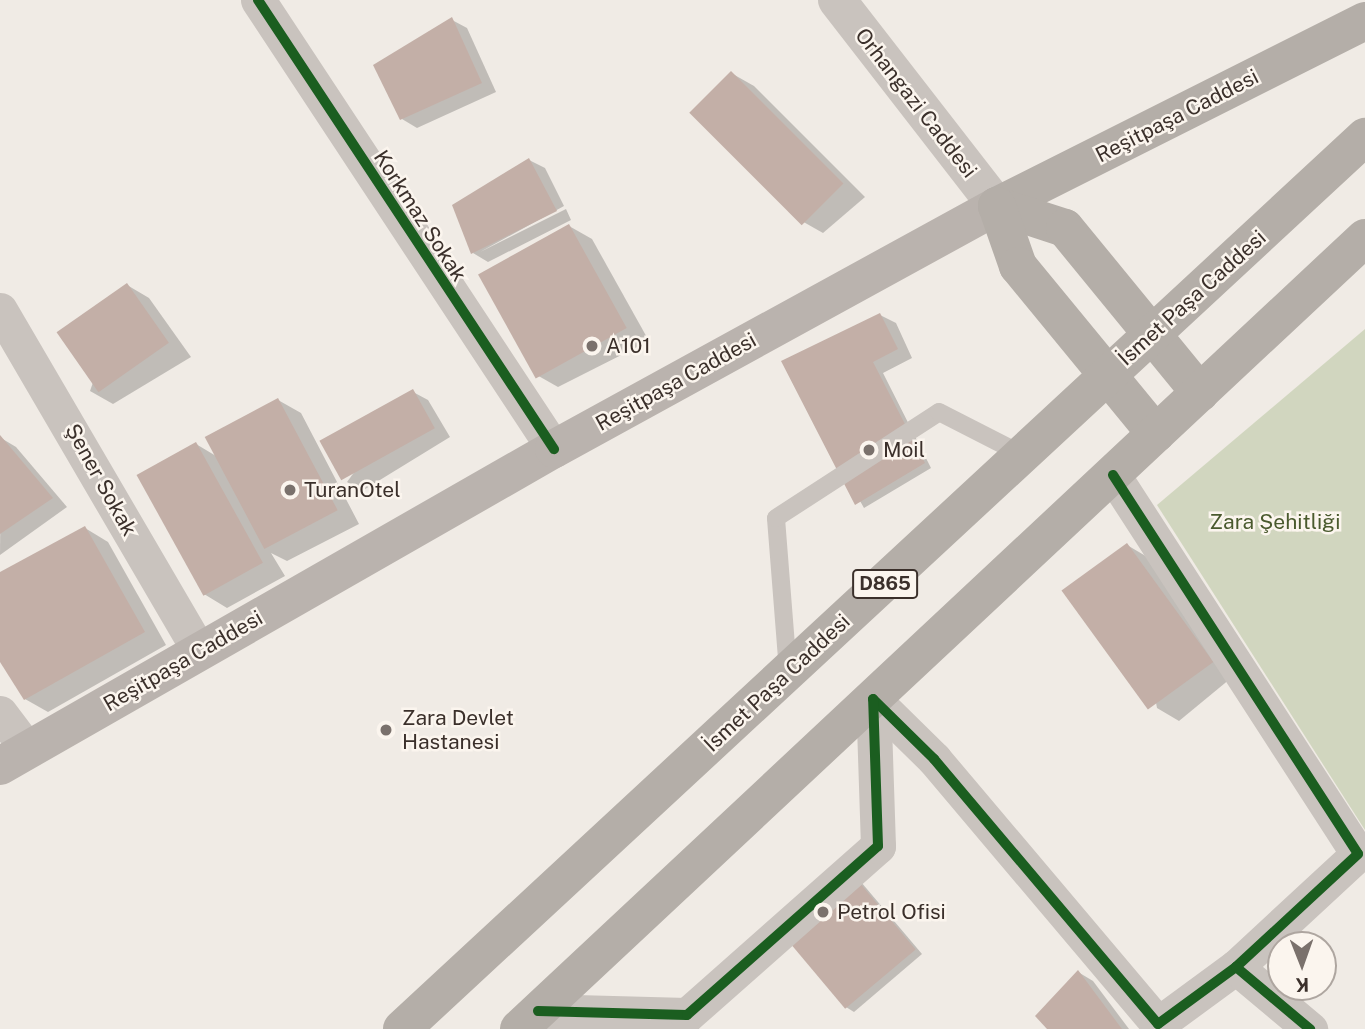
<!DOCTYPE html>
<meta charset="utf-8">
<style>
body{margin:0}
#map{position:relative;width:1365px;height:1029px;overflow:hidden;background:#f0ebe5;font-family:"Public Sans",sans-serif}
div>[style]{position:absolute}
.green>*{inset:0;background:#d1d6bf}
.shadow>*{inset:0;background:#0003}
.building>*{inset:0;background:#c3afa7;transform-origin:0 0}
.service>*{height:18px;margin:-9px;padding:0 9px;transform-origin:9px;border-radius:9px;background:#c9c3be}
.minor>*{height:35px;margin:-17.5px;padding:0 17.5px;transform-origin:17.5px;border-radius:17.5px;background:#c9c3be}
.tertiary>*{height:38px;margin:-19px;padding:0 19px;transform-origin:19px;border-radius:19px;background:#c9c3be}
.secondary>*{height:38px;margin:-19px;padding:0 19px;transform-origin:19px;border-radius:19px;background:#bab3ae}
.trunk>*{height:38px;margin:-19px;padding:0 19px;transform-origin:19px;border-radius:19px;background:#b4aea8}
.cycleway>*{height:10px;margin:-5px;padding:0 5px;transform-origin:5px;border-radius:5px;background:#1b5e20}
.dots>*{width:19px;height:19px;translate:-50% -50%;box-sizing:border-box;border:4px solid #fbf5ee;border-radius:50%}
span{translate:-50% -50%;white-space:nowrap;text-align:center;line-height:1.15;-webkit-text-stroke:5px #fbf5ee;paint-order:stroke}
.shield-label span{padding:2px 5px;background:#fbf5ee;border:2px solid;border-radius:5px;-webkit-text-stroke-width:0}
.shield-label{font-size:19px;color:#3b302b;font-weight:700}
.street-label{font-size:21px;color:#3b302b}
.poi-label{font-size:21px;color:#3b302b}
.left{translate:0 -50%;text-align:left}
.park-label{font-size:21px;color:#4a5a2e}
.north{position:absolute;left:1267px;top:931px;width:70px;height:70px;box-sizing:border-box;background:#fbf5ee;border:2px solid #aea6a0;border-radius:50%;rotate:179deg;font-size:19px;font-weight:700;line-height:28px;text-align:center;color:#3b302b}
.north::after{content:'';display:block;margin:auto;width:24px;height:32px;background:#7a716c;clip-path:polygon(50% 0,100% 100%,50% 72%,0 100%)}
</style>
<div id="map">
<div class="green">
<i style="clip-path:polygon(1365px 329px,1365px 830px,1157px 505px)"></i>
</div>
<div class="shadow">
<i style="clip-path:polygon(452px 20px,467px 28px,496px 92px,417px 128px,402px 119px)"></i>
<i style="clip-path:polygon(731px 73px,754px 86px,865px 197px,823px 233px,800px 220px)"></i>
<i style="clip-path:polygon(529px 160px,545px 168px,564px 206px,480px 252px,566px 209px,571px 220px,488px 262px,473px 253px)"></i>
<i style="clip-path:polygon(569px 226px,592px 239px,649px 341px,558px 387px,535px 374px)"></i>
<i style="clip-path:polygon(127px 285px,149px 298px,191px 357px,113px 404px,90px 391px)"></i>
<i style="clip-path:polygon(880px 315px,896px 323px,912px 358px,883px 373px,931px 468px,864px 508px,803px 400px)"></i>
<i style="clip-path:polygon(413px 392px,428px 400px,450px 437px,362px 491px,347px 482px)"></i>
<i style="clip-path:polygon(278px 400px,301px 413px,359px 524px,287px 561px,271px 553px,285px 576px,227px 608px,204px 594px,196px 444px,216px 456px)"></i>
<i style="clip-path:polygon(1px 438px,16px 447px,67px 507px,0 555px)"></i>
<i style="clip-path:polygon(85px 528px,108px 542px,166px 645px,48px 712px,25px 699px,0 659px,0 575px)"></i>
<i style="clip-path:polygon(1127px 545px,1149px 558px,1236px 674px,1179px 721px,1157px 708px)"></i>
<i style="clip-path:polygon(850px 869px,922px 954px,854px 1012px,846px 1007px)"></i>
<i style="clip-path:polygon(1078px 972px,1093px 981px,1129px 1029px,1049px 1029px)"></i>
</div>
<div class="building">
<i style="clip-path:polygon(452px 17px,482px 83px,400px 120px,373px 65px)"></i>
<i style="left:731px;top:71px;width:159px;height:59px;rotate:45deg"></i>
<i style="clip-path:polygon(529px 158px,557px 211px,471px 254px,452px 205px)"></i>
<i style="left:569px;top:224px;width:119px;height:104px;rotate:61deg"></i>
<i style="left:127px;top:283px;width:73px;height:86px;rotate:55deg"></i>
<i style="clip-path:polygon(880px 313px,898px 349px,873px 362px,925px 463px,855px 505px,781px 361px)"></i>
<i style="left:413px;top:389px;width:45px;height:107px;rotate:61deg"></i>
<i style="left:278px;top:398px;width:127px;height:83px;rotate:62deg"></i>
<i style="clip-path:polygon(0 435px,53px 498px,0 534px)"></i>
<i style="left:196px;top:442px;width:138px;height:68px;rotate:61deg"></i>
<i style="clip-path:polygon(85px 526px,145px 632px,24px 700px,0 662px,0 572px)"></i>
<i style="left:1127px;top:543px;width:147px;height:81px;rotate:54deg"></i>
<i style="left:843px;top:863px;width:113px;height:92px;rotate:50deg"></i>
<i style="clip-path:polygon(1078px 970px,1122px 1029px,1047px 1029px,1035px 1016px)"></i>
</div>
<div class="service">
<i style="left:788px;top:671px;width:153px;rotate:-94.5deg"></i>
<i style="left:776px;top:518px;width:194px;rotate:-33deg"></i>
<i style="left:939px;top:412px;width:97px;rotate:27.1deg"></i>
</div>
<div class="minor">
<i style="left:258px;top:0;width:538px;rotate:56.61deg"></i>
<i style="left:0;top:310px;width:395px;rotate:59.7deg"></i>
<i style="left:1113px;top:475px;width:451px;rotate:57.1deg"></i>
<i style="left:1358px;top:854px;width:166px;rotate:137.2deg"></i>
<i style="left:873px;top:699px;width:86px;rotate:44.5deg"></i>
<i style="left:934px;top:759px;width:347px;rotate:49.8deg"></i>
<i style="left:1158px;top:1024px;width:97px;rotate:-36.2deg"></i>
<i style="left:1236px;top:967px;width:97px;rotate:40deg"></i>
<i style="left:0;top:713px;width:46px;rotate:52.9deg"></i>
<i style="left:538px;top:1011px;width:149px;rotate:1.5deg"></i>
<i style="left:687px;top:1015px;width:255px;rotate:-41.5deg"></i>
<i style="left:878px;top:846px;width:147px;rotate:-91.9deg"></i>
</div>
<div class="tertiary">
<i style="left:837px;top:0;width:261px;rotate:52.2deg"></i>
</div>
<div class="secondary">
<i style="left:0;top:766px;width:638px;rotate:-29.78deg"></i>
<i style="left:554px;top:449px;width:505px;rotate:-28.75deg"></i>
</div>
<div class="trunk">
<i style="left:997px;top:206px;width:412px;rotate:-26.7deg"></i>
<i style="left:997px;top:206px;width:71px;rotate:17.9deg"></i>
<i style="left:1065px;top:228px;width:213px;rotate:50.7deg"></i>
<i style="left:997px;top:206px;width:64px;rotate:70.7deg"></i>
<i style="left:1018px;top:266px;width:217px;rotate:50.6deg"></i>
<i style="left:402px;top:1029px;width:1313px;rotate:-42.81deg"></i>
<i style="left:519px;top:1029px;width:1158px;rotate:-43.08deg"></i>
</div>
<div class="cycleway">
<i style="left:258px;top:0;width:538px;rotate:56.61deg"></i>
<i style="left:1113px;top:475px;width:451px;rotate:57.1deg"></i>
<i style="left:1358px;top:854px;width:166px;rotate:137.2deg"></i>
<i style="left:873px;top:699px;width:86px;rotate:44.5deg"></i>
<i style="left:934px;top:759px;width:347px;rotate:49.8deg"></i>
<i style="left:1158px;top:1024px;width:97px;rotate:-36.2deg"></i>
<i style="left:1236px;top:967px;width:97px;rotate:40deg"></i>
<i style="left:538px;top:1011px;width:149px;rotate:1.5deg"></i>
<i style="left:687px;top:1015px;width:255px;rotate:-41.5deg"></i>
<i style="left:878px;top:846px;width:147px;rotate:-91.9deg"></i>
</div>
<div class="dots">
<i style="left:592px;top:346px;background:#7a716c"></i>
<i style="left:869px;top:450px;background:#7a716c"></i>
<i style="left:290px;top:490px;background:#7a716c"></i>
<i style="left:386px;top:730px;background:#7a716c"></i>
<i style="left:823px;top:912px;background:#7a716c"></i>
</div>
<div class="shield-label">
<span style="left:885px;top:584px">D865</span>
</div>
<div class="street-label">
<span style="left:916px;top:103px;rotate:52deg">Orhangazi Caddesi</span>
<span style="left:1177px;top:116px;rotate:-27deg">Reşitpaşa Caddesi</span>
<span style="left:420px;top:216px;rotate:57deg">Korkmaz Sokak</span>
<span style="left:1192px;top:298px;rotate:-42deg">İsmet Paşa Caddesi</span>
<span style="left:676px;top:382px;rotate:-29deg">Reşitpaşa Caddesi</span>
<span style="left:101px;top:480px;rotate:61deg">Şener Sokak</span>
<span style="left:183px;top:661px;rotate:-30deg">Reşitpaşa Caddesi</span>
<span style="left:777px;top:683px;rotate:-43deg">İsmet Paşa Caddesi</span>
</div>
<div class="poi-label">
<span class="left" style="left:606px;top:346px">A101</span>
<span class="left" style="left:883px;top:450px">Moil</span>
<span class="left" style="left:304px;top:490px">TuranOtel</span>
<span class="left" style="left:402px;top:730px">Zara Devlet<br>Hastanesi</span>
<span class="left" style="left:837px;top:912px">Petrol Ofisi</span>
</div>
<div class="park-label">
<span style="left:1275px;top:522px">Zara Şehitliği</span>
</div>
<div class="north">K</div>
</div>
